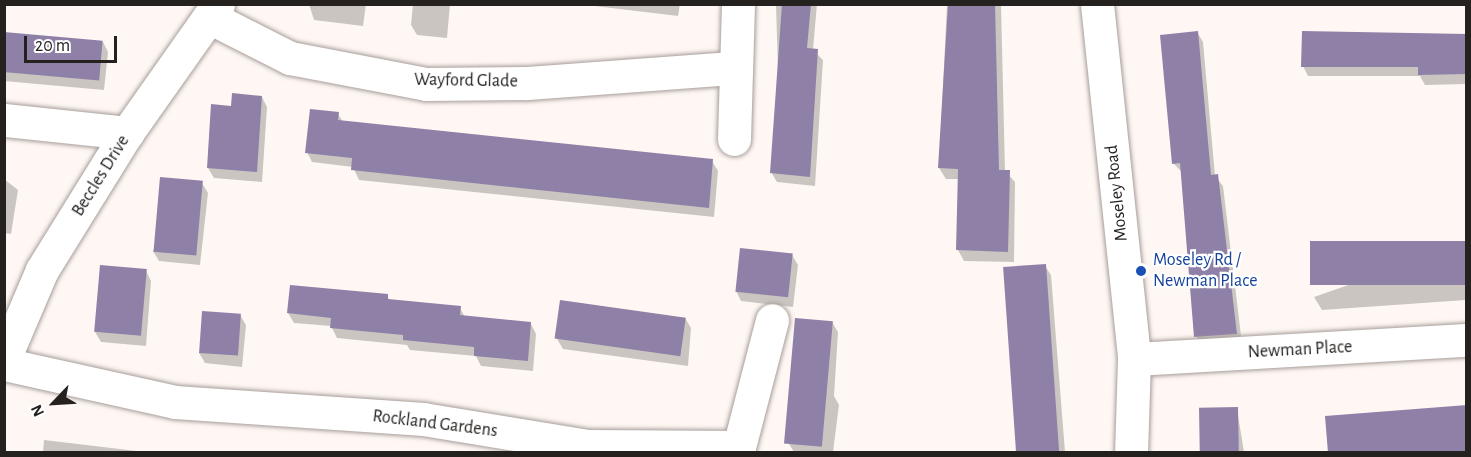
<!DOCTYPE html>
<style>
body{margin:0}
#map{position:relative;width:1471px;height:457px;overflow:hidden;background:#fef7f3;font-family:"Alegreya Sans",sans-serif}
div>[style]{position:absolute}
.shadow>*{inset:0;background:#0003}
.building>*{inset:0;background:#8f80a7;transform-origin:0 0}
.roads{filter:drop-shadow(0 0 2px #a79e9a) drop-shadow(0 0 2px #a79e9a)}
.minor>*{height:33px;margin:-16.5px;padding:0 16.5px;transform-origin:16.5px;border-radius:16.5px;background:#fff}
.dots>*{width:16px;height:16px;translate:-50% -50%;box-sizing:border-box;border:3px solid #fff;border-radius:50%}
span{translate:-50% -50%;white-space:nowrap;text-align:center;line-height:1.15;-webkit-text-stroke:4.5px #fff;paint-order:stroke}
.street-label{font-size:18px;color:#24211f}
.transit-label{font-size:18px;color:#164399}
.left{translate:0 -50%;text-align:left}
.frame{position:absolute;inset:0;border:6px solid #24211f;pointer-events:none}
.north{position:absolute;left:24px;top:373px;width:60px;height:60px;-webkit-text-stroke:4px #fff;paint-order:stroke;rotate:245deg;font-size:16px;font-weight:700;line-height:24px;text-align:center;color:#24211f}
.north::after{content:'';display:block;margin:auto;width:21px;height:27px;background:#24211f;clip-path:polygon(50% 0,100% 100%,50% 72%,0 100%)}
.scale{position:absolute;left:24px;top:36px;width:93px;height:27px;box-sizing:border-box;border:3px solid #24211f;border-top:0;padding-left:8px;font-size:18px;line-height:21px;white-space:nowrap;color:#24211f;-webkit-text-stroke:4px #fff;paint-order:stroke}
</style>
<div id="map">
<div class="shadow">
<i style="clip-path:polygon(309px 4px,366px 4px,363px 26px,314px 20px)"></i>
<i style="clip-path:polygon(413px 4px,450px 4px,447px 38px,417px 35px,411px 25px)"></i>
<i style="clip-path:polygon(578px 4px,680px 4px,678px 16px)"></i>
<i style="clip-path:polygon(776px 4px,817px 4px,813px 50px,823px 60px,815px 186px,777px 182px,771px 172px,779px 108px)"></i>
<i style="clip-path:polygon(947px 4px,1001px 4px,1005px 171px,1015px 182px,1014px 262px,964px 261px,958px 250px,959px 179px,946px 179px,939px 168px)"></i>
<i style="clip-path:polygon(1197px 32px,1203px 42px,1215px 176px,1223px 186px,1242px 344px,1202px 346px,1196px 336px,1183px 173px,1174px 164px)"></i>
<i style="clip-path:polygon(4px 34px,103px 42px,108px 52px,104px 90px,4px 81px)"></i>
<i style="clip-path:polygon(1466px 34px,1466px 84px,1425px 85px,1420px 76px,1308px 76px,1303px 66px)"></i>
<i style="clip-path:polygon(262px 97px,267px 107px,262px 182px,214px 178px,208px 168px,232px 107px)"></i>
<i style="clip-path:polygon(338px 114px,343px 122px,712px 161px,718px 171px,714px 217px,359px 180px,353px 167px,312px 162px,307px 152px)"></i>
<i style="clip-path:polygon(4px 179px,18px 190px,11px 234px,4px 233px)"></i>
<i style="clip-path:polygon(202px 183px,208px 193px,200px 265px,159px 261px,153px 251px)"></i>
<i style="clip-path:polygon(1466px 244px,1466px 300px,1322px 310px,1314px 297px)"></i>
<i style="clip-path:polygon(792px 255px,798px 265px,793px 307px,741px 301px,736px 291px)"></i>
<i style="clip-path:polygon(1045px 266px,1051px 275px,1065px 452px,1019px 452px)"></i>
<i style="clip-path:polygon(146px 271px,151px 281px,146px 346px,101px 342px,95px 332px)"></i>
<i style="clip-path:polygon(387px 296px,390px 301px,460px 308px,465px 317px,531px 324px,536px 334px,533px 371px,481px 366px,476px 356px,410px 350px,407px 345px,337px 338px,331px 326px,294px 323px,288px 313px)"></i>
<i style="clip-path:polygon(240px 315px,246px 325px,242px 367px,205px 363px,199px 353px)"></i>
<i style="clip-path:polygon(685px 318px,691px 328px,688px 366px,563px 349px,557px 339px)"></i>
<i style="clip-path:polygon(832px 322px,838px 332px,834px 396px,839px 405px,833px 452px,794px 452px,789px 444px)"></i>
<i style="clip-path:polygon(1237px 409px,1244px 452px,1202px 452px)"></i>
<i style="clip-path:polygon(44px 440px,145px 452px,43px 452px)"></i>
</div>
<div class="building">
<i style="clip-path:polygon(782px 4px,811px 4px,807px 48px,818px 49px,810px 177px,770px 173px)"></i>
<i style="clip-path:polygon(948px 4px,995px 4px,999px 170px,1010px 170px,1008px 252px,956px 250px,958px 169px,938px 168px)"></i>
<i style="clip-path:polygon(1198px 31px,1211px 175px,1218px 174px,1237px 334px,1194px 337px,1180px 163px,1172px 164px,1160px 35px)"></i>
<i style="clip-path:polygon(1302px 31px,1467px 34px,1467px 74px,1418px 75px,1418px 67px,1301px 67px)"></i>
<i style="left:4px;top:32px;width:99px;height:40px;rotate:5deg"></i>
<i style="clip-path:polygon(232px 93px,262px 96px,257px 172px,207px 168px,211px 104px,231px 106px)"></i>
<i style="clip-path:polygon(310px 109px,339px 112px,338px 120px,713px 159px,709px 208px,351px 170px,352px 158px,305px 153px)"></i>
<i style="left:160px;top:177px;width:43px;height:75px;rotate:5deg"></i>
<i style="left:1467px;top:241px;width:44px;height:157px;rotate:90deg"></i>
<i style="left:740px;top:248px;width:53px;height:44px;rotate:6deg"></i>
<i style="left:1046px;top:264px;width:190px;height:43px;rotate:86deg"></i>
<i style="left:100px;top:265px;width:47px;height:67px;rotate:5deg"></i>
<i style="clip-path:polygon(290px 285px,388px 294px,388px 299px,461px 306px,460px 315px,531px 322px,528px 361px,474px 356px,474px 347px,403px 340px,403px 335px,330px 328px,331px 318px,287px 313px)"></i>
<i style="left:560px;top:300px;width:127px;height:39px;rotate:8deg"></i>
<i style="left:202px;top:311px;width:39px;height:42px;rotate:4deg"></i>
<i style="left:795px;top:318px;width:38px;height:126px;rotate:5deg"></i>
<i style="clip-path:polygon(1467px 405px,1467px 453px,1328px 453px,1325px 416px)"></i>
<i style="left:1238px;top:407px;width:46px;height:39px;rotate:89deg"></i>
</div>
<div class="roads">
<div class="minor">
<i style="left:1097px;top:4px;width:357px;rotate:84deg"></i>
<i style="left:1134px;top:359px;width:93px;rotate:91.8deg"></i>
<i style="left:211px;top:18px;width:89px;rotate:26.9deg"></i>
<i style="left:290px;top:58px;width:138px;rotate:10.8deg"></i>
<i style="left:426px;top:84px;width:101px;rotate:-0.6deg"></i>
<i style="left:527px;top:83px;width:206px;rotate:-4.2deg"></i>
<i style="left:4px;top:120px;width:124px;rotate:6deg"></i>
<i style="left:734px;top:139px;width:135px;rotate:-88.3deg"></i>
<i style="left:4px;top:359px;width:97px;rotate:-66.9deg"></i>
<i style="left:42px;top:270px;width:161px;rotate:-58.2deg"></i>
<i style="left:127px;top:133px;width:158px;rotate:-54.8deg"></i>
<i style="left:1134px;top:359px;width:333px;rotate:-3.3deg"></i>
<i style="left:4px;top:364px;width:175px;rotate:12.5deg"></i>
<i style="left:175px;top:402px;width:249px;rotate:3.9deg"></i>
<i style="left:423px;top:419px;width:167px;rotate:9.3deg"></i>
<i style="left:588px;top:446px;width:151px;rotate:0.4deg"></i>
<i style="left:739px;top:447px;width:131px;rotate:-75.4deg"></i>
</div>
</div>
<div class="dots">
<i style="left:1141px;top:271px;background:#1a4fb4"></i>
</div>
<div class="street-label">
<span style="left:466px;top:81px;rotate:1deg">Wayford Glade</span>
<span style="left:101px;top:176px;rotate:-58deg">Beccles Drive</span>
<span style="left:1117px;top:193px;rotate:-96deg">Moseley Road</span>
<span style="left:1300px;top:350px;rotate:-3deg">Newman Place</span>
<span style="left:435px;top:424px;rotate:7deg">Rockland Gardens</span>
</div>
<div class="transit-label">
<span class="left" style="left:1153px;top:271px">Moseley Rd /<br>Newman Place</span>
</div>
<div class="frame"></div>
<div class="north">N</div>
<div class="scale">20 m</div>
</div>
